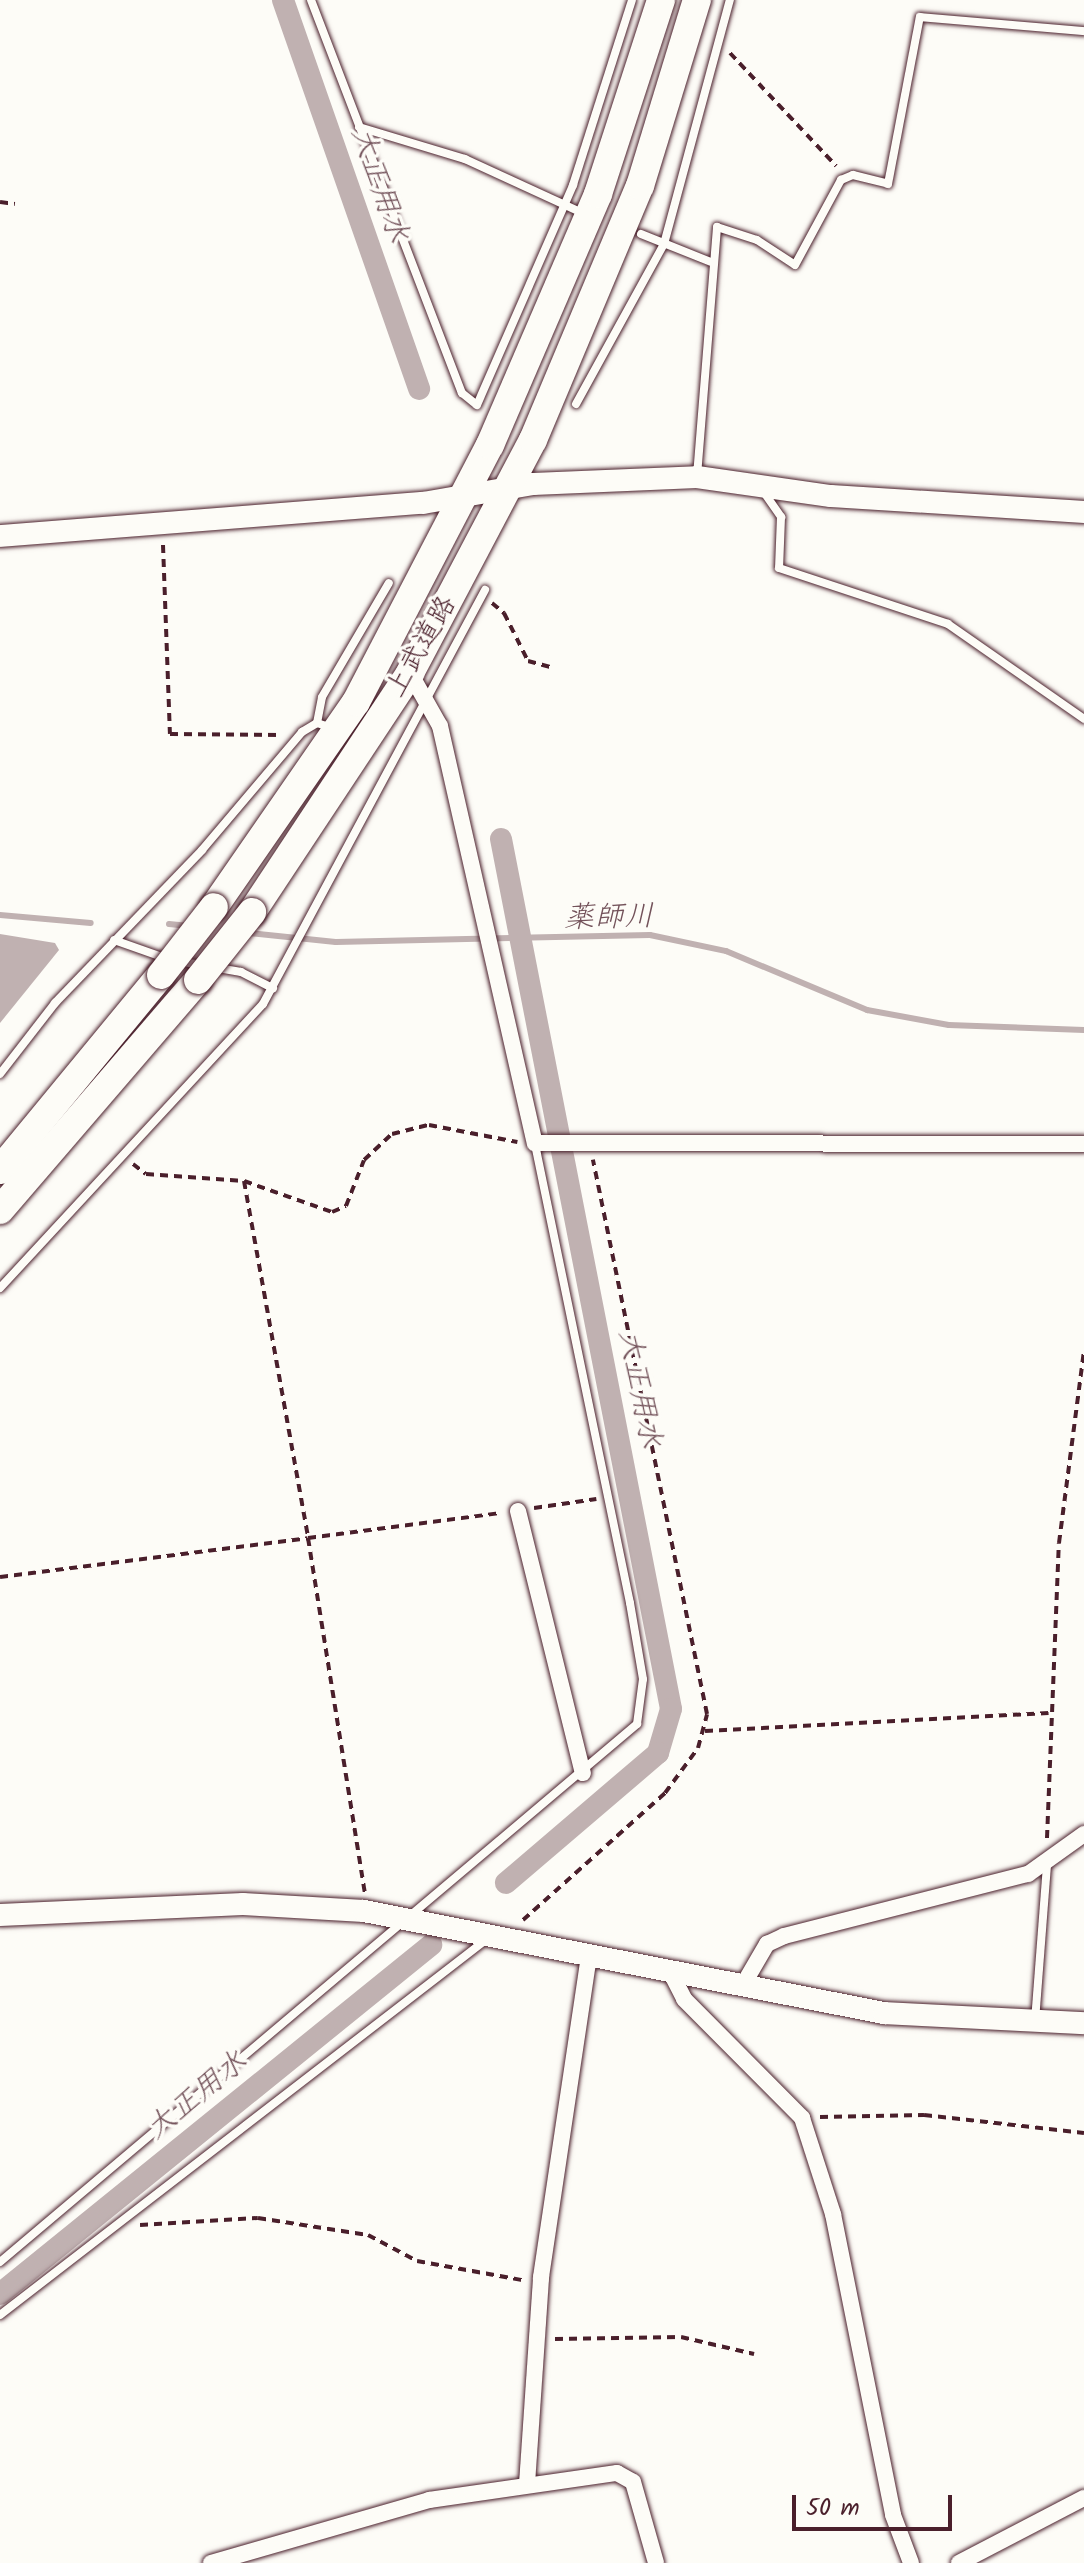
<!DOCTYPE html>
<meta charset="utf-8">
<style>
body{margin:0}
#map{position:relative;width:1084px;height:2563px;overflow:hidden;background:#fdfcf7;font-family:Kalam,"Klee One",sans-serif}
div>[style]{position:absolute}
.water>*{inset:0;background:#c0b1b1}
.stream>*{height:6px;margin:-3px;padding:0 3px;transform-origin:3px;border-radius:3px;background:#c0b1b1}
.canal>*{height:22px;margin:-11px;padding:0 11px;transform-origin:11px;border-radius:11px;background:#c0b1b1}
.path>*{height:4px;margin-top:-2px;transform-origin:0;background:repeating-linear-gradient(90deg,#4a1f2b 0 8px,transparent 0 14px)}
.roads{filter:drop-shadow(0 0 2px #4a1f2b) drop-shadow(0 0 2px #4a1f2b)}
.service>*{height:8px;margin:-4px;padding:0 4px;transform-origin:4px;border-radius:4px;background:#fdfcf7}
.minor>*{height:16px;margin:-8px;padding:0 8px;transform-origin:8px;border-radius:8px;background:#fdfcf7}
.tertiary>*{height:22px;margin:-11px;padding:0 11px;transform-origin:11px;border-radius:11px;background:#fdfcf7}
.trunk>*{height:28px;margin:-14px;padding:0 14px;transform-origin:14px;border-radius:14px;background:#fdfcf7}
.bridges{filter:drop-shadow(0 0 2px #4a1f2b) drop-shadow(0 0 2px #4a1f2b)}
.trunk-bridge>*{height:28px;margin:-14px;padding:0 14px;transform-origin:14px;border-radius:14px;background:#fdfcf7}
span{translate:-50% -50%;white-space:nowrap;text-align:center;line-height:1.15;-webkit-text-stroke:7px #fdfcf7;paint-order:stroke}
.street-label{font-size:28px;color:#4a1f2b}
.water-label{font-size:30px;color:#73525a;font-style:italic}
.scale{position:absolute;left:792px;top:2495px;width:160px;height:36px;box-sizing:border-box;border:4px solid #4a1f2b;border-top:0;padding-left:10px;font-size:24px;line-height:28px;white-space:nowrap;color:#4a1f2b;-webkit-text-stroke:6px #fdfcf7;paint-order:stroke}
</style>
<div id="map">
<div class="water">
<i style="clip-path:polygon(0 934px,55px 943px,59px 950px,0 1023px)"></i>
</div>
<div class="stream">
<i style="left:0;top:915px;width:91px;rotate:5deg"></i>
<i style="left:169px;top:924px;width:20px;rotate:6deg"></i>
<i style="left:248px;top:933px;width:88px;rotate:5.8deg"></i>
<i style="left:336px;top:942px;width:314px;rotate:-1.3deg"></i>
<i style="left:650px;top:935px;width:78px;rotate:11.9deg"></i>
<i style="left:726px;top:951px;width:153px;rotate:22.7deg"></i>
<i style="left:867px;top:1010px;width:83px;rotate:10.4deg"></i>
<i style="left:949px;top:1025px;width:135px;rotate:2.1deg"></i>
</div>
<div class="canal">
<i style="left:283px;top:0;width:412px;rotate:70.7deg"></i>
<i style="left:501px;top:839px;width:886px;rotate:78.94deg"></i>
<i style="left:671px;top:1709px;width:46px;rotate:106.5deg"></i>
<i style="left:658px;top:1753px;width:200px;rotate:139.5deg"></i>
<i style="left:0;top:2294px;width:555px;rotate:-39deg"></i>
</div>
<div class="path">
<i style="left:730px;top:53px;width:155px;rotate:46.8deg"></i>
<i style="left:0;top:202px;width:15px;rotate:8deg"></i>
<i style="left:163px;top:545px;width:189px;rotate:87.9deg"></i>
<i style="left:170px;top:734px;width:111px;rotate:0.5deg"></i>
<i style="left:492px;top:603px;width:16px;rotate:40deg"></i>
<i style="left:504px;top:613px;width:54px;rotate:63.4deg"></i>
<i style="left:528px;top:661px;width:24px;rotate:15deg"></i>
<i style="left:133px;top:1164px;width:16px;rotate:38deg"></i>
<i style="left:146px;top:1174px;width:98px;rotate:4.1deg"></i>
<i style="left:244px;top:1181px;width:93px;rotate:19.4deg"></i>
<i style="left:332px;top:1212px;width:15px;rotate:-23deg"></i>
<i style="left:346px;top:1206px;width:49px;rotate:-68.6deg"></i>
<i style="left:364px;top:1160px;width:38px;rotate:-43deg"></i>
<i style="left:392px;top:1134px;width:38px;rotate:-14deg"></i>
<i style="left:429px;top:1125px;width:90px;rotate:10.9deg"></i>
<i style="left:244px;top:1181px;width:363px;rotate:79.8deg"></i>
<i style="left:308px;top:1538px;width:195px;rotate:-7.4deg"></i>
<i style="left:534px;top:1508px;width:63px;rotate:-8.3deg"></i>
<i style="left:0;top:1577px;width:310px;rotate:-7.2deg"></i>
<i style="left:308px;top:1538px;width:359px;rotate:80.9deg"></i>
<i style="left:705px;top:1731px;width:344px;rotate:-3deg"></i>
<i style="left:1047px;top:1838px;width:295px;rotate:-87.7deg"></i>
<i style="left:1059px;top:1543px;width:194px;rotate:-82.6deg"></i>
<i style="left:523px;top:1920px;width:191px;rotate:-41.8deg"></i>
<i style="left:665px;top:1793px;width:56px;rotate:-53.7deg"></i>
<i style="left:698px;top:1748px;width:35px;rotate:-75deg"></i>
<i style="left:707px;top:1714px;width:566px;rotate:-101.63deg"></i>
<i style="left:820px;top:2117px;width:104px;rotate:-1.1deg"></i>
<i style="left:924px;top:2115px;width:161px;rotate:6.4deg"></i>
<i style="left:140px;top:2225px;width:118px;rotate:-3.4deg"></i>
<i style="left:258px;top:2218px;width:111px;rotate:8.8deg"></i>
<i style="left:368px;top:2235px;width:55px;rotate:28deg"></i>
<i style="left:417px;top:2261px;width:107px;rotate:10.3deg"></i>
<i style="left:555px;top:2339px;width:126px;rotate:-0.9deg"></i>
<i style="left:681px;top:2337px;width:75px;rotate:13.1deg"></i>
</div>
<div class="roads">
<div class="service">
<i style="left:311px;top:0;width:421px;rotate:69deg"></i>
<i style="left:462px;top:393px;width:19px;rotate:39deg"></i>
<i style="left:477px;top:405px;width:240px;rotate:-66.4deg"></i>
<i style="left:573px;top:185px;width:194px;rotate:-72.3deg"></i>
<i style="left:359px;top:127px;width:111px;rotate:16.8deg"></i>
<i style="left:465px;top:159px;width:122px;rotate:24.7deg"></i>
<i style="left:641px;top:234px;width:75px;rotate:21.8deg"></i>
<i style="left:576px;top:404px;width:183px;rotate:-61.2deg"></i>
<i style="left:664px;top:244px;width:253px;rotate:-74.9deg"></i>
<i style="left:697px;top:476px;width:250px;rotate:-85.4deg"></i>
<i style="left:717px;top:227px;width:42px;rotate:18deg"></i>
<i style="left:757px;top:240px;width:45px;rotate:33.3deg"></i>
<i style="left:795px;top:265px;width:97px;rotate:-61.6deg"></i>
<i style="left:841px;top:180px;width:13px;rotate:-23deg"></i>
<i style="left:853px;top:175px;width:36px;rotate:14deg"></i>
<i style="left:888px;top:184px;width:170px;rotate:-79.2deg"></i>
<i style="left:920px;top:17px;width:165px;rotate:4.9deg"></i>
<i style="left:763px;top:491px;width:32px;rotate:55deg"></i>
<i style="left:781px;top:517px;width:51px;rotate:92.2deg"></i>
<i style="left:779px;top:568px;width:178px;rotate:18.3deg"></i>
<i style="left:948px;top:624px;width:166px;rotate:34.9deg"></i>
<i style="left:317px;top:723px;width:26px;rotate:-79deg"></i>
<i style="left:322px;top:697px;width:132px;rotate:-59.6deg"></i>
<i style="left:114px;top:940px;width:54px;rotate:19.4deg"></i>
<i style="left:178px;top:961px;width:64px;rotate:9.9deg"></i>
<i style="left:241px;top:972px;width:36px;rotate:27deg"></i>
<i style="left:0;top:1074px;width:90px;rotate:-52.2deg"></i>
<i style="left:55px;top:1003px;width:212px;rotate:-46.1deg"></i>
<i style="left:202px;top:850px;width:155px;rotate:-49.7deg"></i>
<i style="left:302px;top:732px;width:17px;rotate:-31deg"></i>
<i style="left:317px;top:723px;width:16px;rotate:18deg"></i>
<i style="left:0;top:1288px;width:387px;rotate:-47.2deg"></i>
<i style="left:263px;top:1004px;width:470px;rotate:-61.8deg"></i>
<i style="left:1035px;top:2021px;width:157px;rotate:-85.6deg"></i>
<i style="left:0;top:2262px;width:834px;rotate:-40.18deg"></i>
<i style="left:637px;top:1724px;width:45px;rotate:-82.4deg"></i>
<i style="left:643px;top:1679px;width:77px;rotate:-99.7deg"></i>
<i style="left:630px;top:1603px;width:469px;rotate:-101.7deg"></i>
<i style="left:0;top:2315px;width:615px;rotate:-37.67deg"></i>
</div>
<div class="minor">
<i style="left:410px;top:673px;width:61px;rotate:60.5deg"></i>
<i style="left:440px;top:726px;width:428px;rotate:77.2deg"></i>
<i style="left:535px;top:1143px;width:549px;rotate:0.1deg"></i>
<i style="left:518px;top:1511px;width:270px;rotate:76.1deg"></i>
<i style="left:670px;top:1971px;width:31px;rotate:63deg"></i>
<i style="left:684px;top:1999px;width:168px;rotate:45.2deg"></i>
<i style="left:802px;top:2118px;width:101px;rotate:72.1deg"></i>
<i style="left:833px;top:2214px;width:307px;rotate:78.7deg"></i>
<i style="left:893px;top:2515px;width:51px;rotate:69.4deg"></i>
<i style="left:743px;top:1985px;width:48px;rotate:-59.7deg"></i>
<i style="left:767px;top:1944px;width:19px;rotate:-25deg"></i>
<i style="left:784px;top:1936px;width:252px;rotate:-14.3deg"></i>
<i style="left:1028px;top:1874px;width:69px;rotate:-35.5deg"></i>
<i style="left:527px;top:2484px;width:207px;rotate:-86.1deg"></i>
<i style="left:541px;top:2277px;width:327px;rotate:-81.5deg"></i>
<i style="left:211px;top:2563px;width:227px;rotate:-16.1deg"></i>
<i style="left:429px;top:2500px;width:190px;rotate:-8.2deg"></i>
<i style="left:617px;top:2473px;width:18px;rotate:29deg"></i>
<i style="left:633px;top:2482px;width:84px;rotate:74.1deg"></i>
<i style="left:959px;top:2563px;width:141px;rotate:-27.5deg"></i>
</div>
<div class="tertiary">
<i style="left:0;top:536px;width:424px;rotate:-4.5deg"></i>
<i style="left:423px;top:503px;width:112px;rotate:-9.8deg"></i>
<i style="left:533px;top:484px;width:164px;rotate:-2.4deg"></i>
<i style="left:697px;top:477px;width:135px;rotate:8.1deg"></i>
<i style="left:831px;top:496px;width:254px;rotate:3.6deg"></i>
<i style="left:0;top:1915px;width:243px;rotate:-2.6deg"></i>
<i style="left:243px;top:1904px;width:121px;rotate:3.3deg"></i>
<i style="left:364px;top:1911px;width:530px;rotate:11.1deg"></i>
<i style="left:884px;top:2013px;width:200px;rotate:2.9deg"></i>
</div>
<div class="trunk">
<i style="left:214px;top:907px;width:249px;rotate:-55.3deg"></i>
<i style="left:356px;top:702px;width:290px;rotate:-62.5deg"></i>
<i style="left:490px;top:445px;width:273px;rotate:-66.7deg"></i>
<i style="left:598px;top:194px;width:204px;rotate:-72deg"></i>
<i style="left:252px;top:912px;width:287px;rotate:-56.5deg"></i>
<i style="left:410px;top:673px;width:263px;rotate:-62.2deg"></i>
<i style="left:533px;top:440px;width:276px;rotate:-67.2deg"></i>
<i style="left:640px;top:186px;width:195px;rotate:-73deg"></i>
<i style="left:0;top:1170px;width:253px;rotate:-50.5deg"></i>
<i style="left:0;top:1210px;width:303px;rotate:-49.3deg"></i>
</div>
</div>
<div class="bridges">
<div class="trunk-bridge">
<i style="left:161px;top:975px;width:86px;rotate:-52.1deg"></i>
<i style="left:198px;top:980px;width:87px;rotate:-51.5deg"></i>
</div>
</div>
<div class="street-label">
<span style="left:422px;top:647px;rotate:-60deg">上武道路</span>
</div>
<div class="water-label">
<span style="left:379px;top:185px;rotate:71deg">大正用水</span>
<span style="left:609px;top:918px;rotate:-1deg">薬師川</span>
<span style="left:639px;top:1389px;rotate:79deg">大正用水</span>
<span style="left:197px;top:2096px;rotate:-39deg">大正用水</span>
</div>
<div class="scale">50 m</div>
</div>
